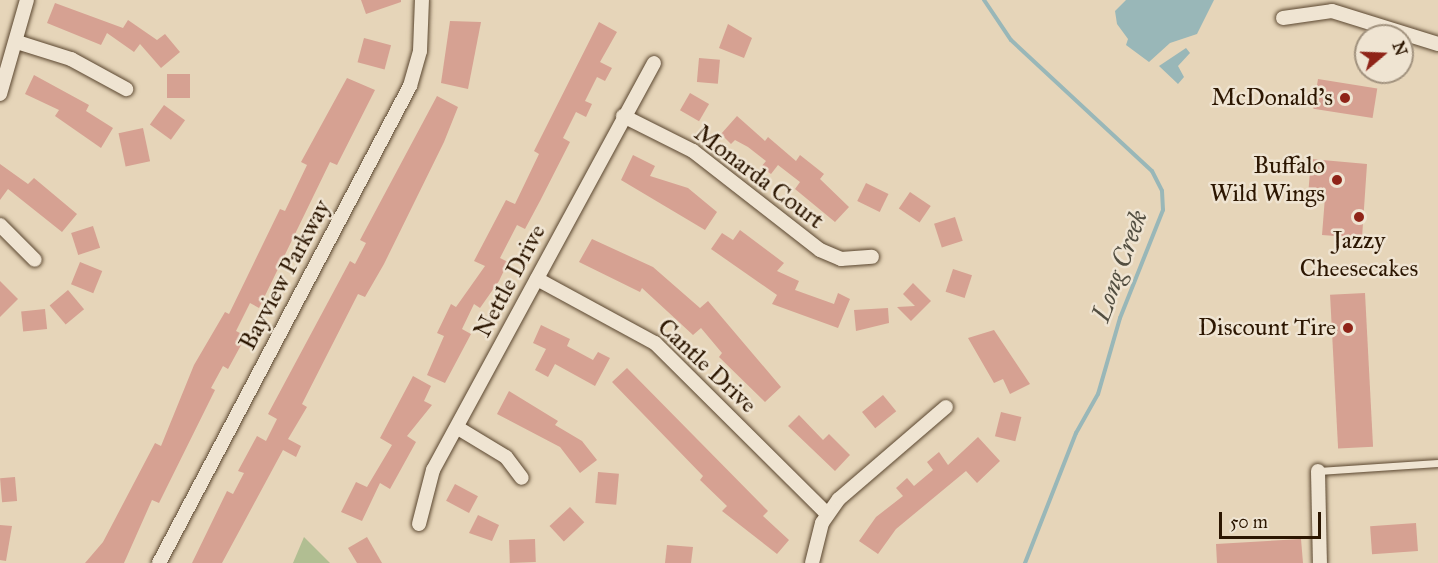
<!DOCTYPE html>
<style>
body{margin:0}
#map{position:relative;width:1438px;height:563px;overflow:hidden;background:#e6d5b9;font-family:"IM FELL Great Primer",serif}
div>[style]{position:absolute}
.green>*{inset:0;background:#b1be92}
.water>*{inset:0;background:#99b7b8}
.stream>*{height:4px;margin:-2px;padding:0 2px;transform-origin:2px;border-radius:2px;background:#99b7b8}
.building>*{inset:0;background:#d6a192;transform-origin:0 0}
.roads{filter:drop-shadow(0 0 2px #5a462f) drop-shadow(0 0 2px #5a462f)}
.service>*{height:7px;margin:-3.5px;padding:0 3.5px;transform-origin:3.5px;border-radius:3.5px;background:#efe4d2}
.minor>*{height:14px;margin:-7px;padding:0 7px;transform-origin:7px;border-radius:7px;background:#efe4d2}
.dots>*{width:16px;height:16px;translate:-50% -50%;box-sizing:border-box;border:3px solid #efe4d2;border-radius:50%}
span{translate:-50% -50%;white-space:nowrap;text-align:center;line-height:1.15;-webkit-text-stroke:5px #efe4d2;paint-order:stroke}
.poi-label{font-size:24px;color:#2c1601}
.right{translate:-100% -50%;text-align:right}
.street-label{font-size:24px;color:#2c1601}
.water-label{font-size:26px;color:#524e41;font-style:italic}
.north{position:absolute;left:1354px;top:24px;width:60px;height:60px;box-sizing:border-box;background:#efe4d2;border:2px solid #a1927e;border-radius:50%;rotate:71deg;font-size:16px;font-weight:700;line-height:24px;text-align:center;color:#2c1601}
.north::after{content:'';display:block;margin:auto;width:21px;height:27px;background:#8f2418;clip-path:polygon(50% 0,100% 100%,50% 72%,0 100%)}
.scale{position:absolute;left:1219px;top:512px;width:102px;height:27px;box-sizing:border-box;border:3px solid #2c1601;border-top:0;padding-left:8px;font-size:18px;line-height:21px;white-space:nowrap;color:#2c1601;-webkit-text-stroke:4px #efe4d2;paint-order:stroke}
</style>
<div id="map">
<div class="green">
<i style="clip-path:polygon(304px 537px,330px 563px,293px 563px)"></i>
</div>
<div class="water">
<i style="clip-path:polygon(1126px 0,1214px 0,1197px 34px,1170px 43px,1149px 62px,1126px 45px,1128px 39px,1117px 24px,1115px 11px)"></i>
<i style="clip-path:polygon(1186px 48px,1190px 53px,1178px 66px,1184px 77px,1178px 84px,1159px 66px)"></i>
</div>
<div class="stream">
<i style="left:984px;top:0;width:48px;rotate:56deg"></i>
<i style="left:1011px;top:40px;width:192px;rotate:42.9deg"></i>
<i style="left:1152px;top:171px;width:22px;rotate:63deg"></i>
<i style="left:1162px;top:191px;width:19px;rotate:87deg"></i>
<i style="left:1163px;top:210px;width:116px;rotate:111.7deg"></i>
<i style="left:1120px;top:318px;width:79px;rotate:106.1deg"></i>
<i style="left:1098px;top:394px;width:45px;rotate:119.4deg"></i>
<i style="left:1076px;top:433px;width:140px;rotate:111.4deg"></i>
</div>
<div class="building">
<i style="clip-path:polygon(361px 0,401px 0,401px 2px,366px 14px)"></i>
<i style="clip-path:polygon(55px 3px,123px 28px,128px 20px,157px 40px,165px 34px,180px 52px,161px 68px,140px 44px,134px 52px,107px 33px,101px 45px,47px 23px)"></i>
<i style="clip-path:polygon(450px 21px,481px 22px,468px 89px,441px 83px)"></i>
<i style="clip-path:polygon(599px 22px,617px 32px,600px 62px,612px 68px,605px 81px,597px 77px,585px 101px,592px 104px,586px 117px,576px 112px,563px 138px,570px 142px,540px 201px,525px 229px,517px 225px,500px 258px,508px 262px,499px 281px,480px 308px,474px 304px,462px 329px,471px 334px,445px 383px,427px 375px,444px 336px,437px 333px,451px 304px,456px 307px,485px 266px,474px 261px,506px 200px,515px 204px,539px 154px,534px 151px)"></i>
<i style="clip-path:polygon(728px 24px,752px 38px,744px 58px,719px 48px)"></i>
<i style="left:364px;top:38px;width:28px;height:25px;rotate:15deg"></i>
<i style="left:699px;top:58px;width:21px;height:24px;rotate:5deg"></i>
<i style="left:167px;top:74px;width:23px;height:24px"></i>
<i style="clip-path:polygon(34px 75px,89px 105px,86px 111px,113px 128px,101px 148px,55px 116px,59px 110px,25px 94px)"></i>
<i style="clip-path:polygon(347px 78px,375px 90px,337px 165px,330px 162px,259px 308px,250px 303px,236px 331px,246px 336px,228px 369px,223px 366px,211px 388px,215px 390px,159px 503px,152px 500px,124px 563px,85px 563px,103px 542px,155px 443px,161px 446px,194px 365px,225px 312px,229px 314px,280px 209px,285px 211px,307px 165px,301px 162px)"></i>
<i style="left:1318px;top:79px;width:60px;height:30px;rotate:9deg"></i>
<i style="left:690px;top:93px;width:22px;height:20px;rotate:30deg"></i>
<i style="clip-path:polygon(437px 96px,458px 107px,444px 142px,384px 264px,365px 297px,358px 294px,302px 404px,307px 407px,288px 439px,301px 446px,296px 457px,283px 450px,222px 563px,192px 563px,227px 491px,233px 494px,244px 473px,238px 471px,257px 436px,266px 441px,277px 419px,268px 414px,350px 261px,355px 264px,366px 243px,360px 240px)"></i>
<i style="left:164px;top:105px;width:26px;height:24px;rotate:36deg"></i>
<i style="clip-path:polygon(737px 116px,765px 141px,768px 137px,796px 161px,800px 155px,824px 174px,820px 179px,849px 207px,835px 222px,795px 189px,800px 182px,778px 165px,771px 174px,761px 167px,766px 161px,748px 147px,735px 140px,731px 144px,721px 134px)"></i>
<i style="left:143px;top:128px;width:34px;height:25px;rotate:78deg"></i>
<i style="clip-path:polygon(633px 155px,655px 166px,650px 176px,688px 188px,717px 212px,705px 230px,621px 180px)"></i>
<i style="clip-path:polygon(1311px 159px,1367px 164px,1362px 238px,1322px 235px,1325px 197px,1308px 196px)"></i>
<i style="clip-path:polygon(0 164px,28px 184px,34px 178px,77px 214px,62px 232px,8px 189px,0 200px)"></i>
<i style="left:866px;top:183px;width:25px;height:20px;rotate:26deg"></i>
<i style="left:910px;top:192px;width:25px;height:20px;rotate:34deg"></i>
<i style="left:955px;top:217px;width:25px;height:22px;rotate:72deg"></i>
<i style="left:93px;top:226px;width:23px;height:23px;rotate:72deg"></i>
<i style="clip-path:polygon(740px 230px,784px 263px,777px 271px,799px 281px,795px 290px,834px 304px,838px 293px,850px 299px,838px 328px,772px 304px,777px 295px,711px 249px,722px 233px,733px 240px)"></i>
<i style="clip-path:polygon(592px 239px,653px 267px,700px 308px,708px 301px,781px 387px,765px 402px,719px 357px,722px 353px,701px 328px,693px 335px,642px 288px,640px 292px,579px 262px)"></i>
<i style="left:80px;top:262px;width:24px;height:24px;rotate:22deg"></i>
<i style="left:953px;top:269px;width:20px;height:24px;rotate:18deg"></i>
<i style="clip-path:polygon(0 281px,18px 299px,0 317px)"></i>
<i style="clip-path:polygon(913px 283px,931px 301px,911px 321px,897px 307px,915px 306px,903px 294px)"></i>
<i style="left:68px;top:290px;width:25px;height:24px;rotate:50deg"></i>
<i style="left:1365px;top:293px;width:154px;height:35px;rotate:87deg"></i>
<i style="clip-path:polygon(888px 308px,889px 323px,856px 331px,854px 310px)"></i>
<i style="left:45px;top:309px;width:20px;height:24px;rotate:84deg"></i>
<i style="clip-path:polygon(541px 325px,570px 339px,567px 346px,593px 360px,598px 352px,610px 358px,595px 386px,555px 364px,548px 377px,535px 370px,546px 349px,533px 343px)"></i>
<i style="clip-path:polygon(994px 330px,1030px 384px,1010px 394px,1003px 379px,994px 383px,968px 338px)"></i>
<i style="clip-path:polygon(627px 368px,768px 511px,763px 516px,789px 540px,777px 554px,722px 511px,727px 506px,700px 480px,703px 476px,612px 382px)"></i>
<i style="clip-path:polygon(413px 376px,431px 386px,424px 401px,432px 405px,407px 436px,416px 442px,390px 489px,380px 483px,362px 521px,341px 512px,356px 482px,367px 487px,392px 445px,380px 438px)"></i>
<i style="clip-path:polygon(509px 391px,558px 421px,555px 425px,582px 441px,597px 460px,580px 473px,560px 447px,497px 414px)"></i>
<i style="left:883px;top:395px;width:21px;height:27px;rotate:51deg"></i>
<i style="left:1001px;top:412px;width:21px;height:25px;rotate:14deg"></i>
<i style="clip-path:polygon(799px 415px,823px 440px,829px 434px,850px 455px,835px 471px,788px 426px)"></i>
<i style="clip-path:polygon(978px 437px,1000px 461px,977px 483px,966px 471px,896px 529px,878px 554px,859px 541px,876px 517px,903px 496px,896px 488px,907px 478px,914px 486px,933px 470px,927px 462px,939px 452px,948px 465px)"></i>
<i style="left:598px;top:472px;width:21px;height:31px;rotate:5deg"></i>
<i style="left:15px;top:477px;width:24px;height:15px;rotate:85deg"></i>
<i style="left:455px;top:484px;width:26px;height:19px;rotate:28deg"></i>
<i style="left:570px;top:507px;width:21px;height:28px;rotate:47deg"></i>
<i style="clip-path:polygon(478px 515px,499px 525px,492px 541px,469px 533px)"></i>
<i style="left:1416px;top:523px;width:28px;height:46px;rotate:86deg"></i>
<i style="clip-path:polygon(0 525px,12px 526px,6px 561px,0 560px)"></i>
<i style="clip-path:polygon(367px 537px,382px 563px,357px 563px,348px 548px)"></i>
<i style="left:535px;top:539px;width:23px;height:26px;rotate:88deg"></i>
<i style="clip-path:polygon(1301px 539px,1303px 563px,1217px 563px,1216px 544px)"></i>
<i style="clip-path:polygon(667px 545px,693px 547px,691px 563px,665px 563px)"></i>
</div>
<div class="roads">
<div class="service">
<i style="left:1318px;top:471px;width:120px;rotate:-3.8deg"></i>
</div>
<div class="minor">
<i style="left:1283px;top:18px;width:49px;rotate:-8.1deg"></i>
<i style="left:1332px;top:11px;width:111px;rotate:17.3deg"></i>
<i style="left:17px;top:42px;width:57px;rotate:17.5deg"></i>
<i style="left:71px;top:59px;width:63px;rotate:28.6deg"></i>
<i style="left:0;top:94px;width:98px;rotate:-74deg"></i>
<i style="left:623px;top:116px;width:78px;rotate:26.6deg"></i>
<i style="left:693px;top:151px;width:161px;rotate:37.9deg"></i>
<i style="left:820px;top:250px;width:23px;rotate:23deg"></i>
<i style="left:841px;top:259px;width:31px;rotate:-4deg"></i>
<i style="left:0;top:225px;width:49px;rotate:45deg"></i>
<i style="left:537px;top:279px;width:134px;rotate:28.5deg"></i>
<i style="left:655px;top:343px;width:243px;rotate:44.8deg"></i>
<i style="left:458px;top:428px;width:56px;rotate:31.1deg"></i>
<i style="left:506px;top:457px;width:26px;rotate:53deg"></i>
<i style="left:1318px;top:471px;width:92px;rotate:88.8deg"></i>
<i style="left:419px;top:524px;width:56px;rotate:-75.5deg"></i>
<i style="left:433px;top:470px;width:463px;rotate:-61.5deg"></i>
<i style="left:159px;top:563px;width:539px;rotate:-62.25deg"></i>
<i style="left:410px;top:86px;width:36px;rotate:-74deg"></i>
<i style="left:420px;top:51px;width:51px;rotate:-87.8deg"></i>
<i style="left:812px;top:563px;width:41px;rotate:-76deg"></i>
<i style="left:822px;top:523px;width:29px;rotate:-55deg"></i>
<i style="left:839px;top:499px;width:141px;rotate:-40.7deg"></i>
</div>
</div>
<div class="dots">
<i style="left:1345px;top:98px;background:#8f2418"></i>
<i style="left:1337px;top:180px;background:#8f2418"></i>
<i style="left:1359px;top:217px;background:#8f2418"></i>
<i style="left:1348px;top:328px;background:#8f2418"></i>
</div>
<div class="poi-label">
<span class="right" style="left:1333px;top:98px">McDonald's</span>
<span class="right" style="left:1325px;top:180px">Buffalo<br>Wild Wings</span>
<span style="left:1359px;top:255px">Jazzy<br>Cheesecakes</span>
<span class="right" style="left:1336px;top:328px">Discount Tire</span>
</div>
<div class="street-label">
<span style="left:759px;top:177px;rotate:37deg">Monarda Court</span>
<span style="left:285px;top:275px;rotate:-62deg">Bayview Parkway</span>
<span style="left:510px;top:281px;rotate:-62deg">Nettle Drive</span>
<span style="left:707px;top:366px;rotate:43deg">Cantle Drive</span>
</div>
<div class="water-label">
<span style="left:1120px;top:266px;rotate:-70deg">Long Creek</span>
</div>
<div class="north">N</div>
<div class="scale">50 m</div>
</div>
